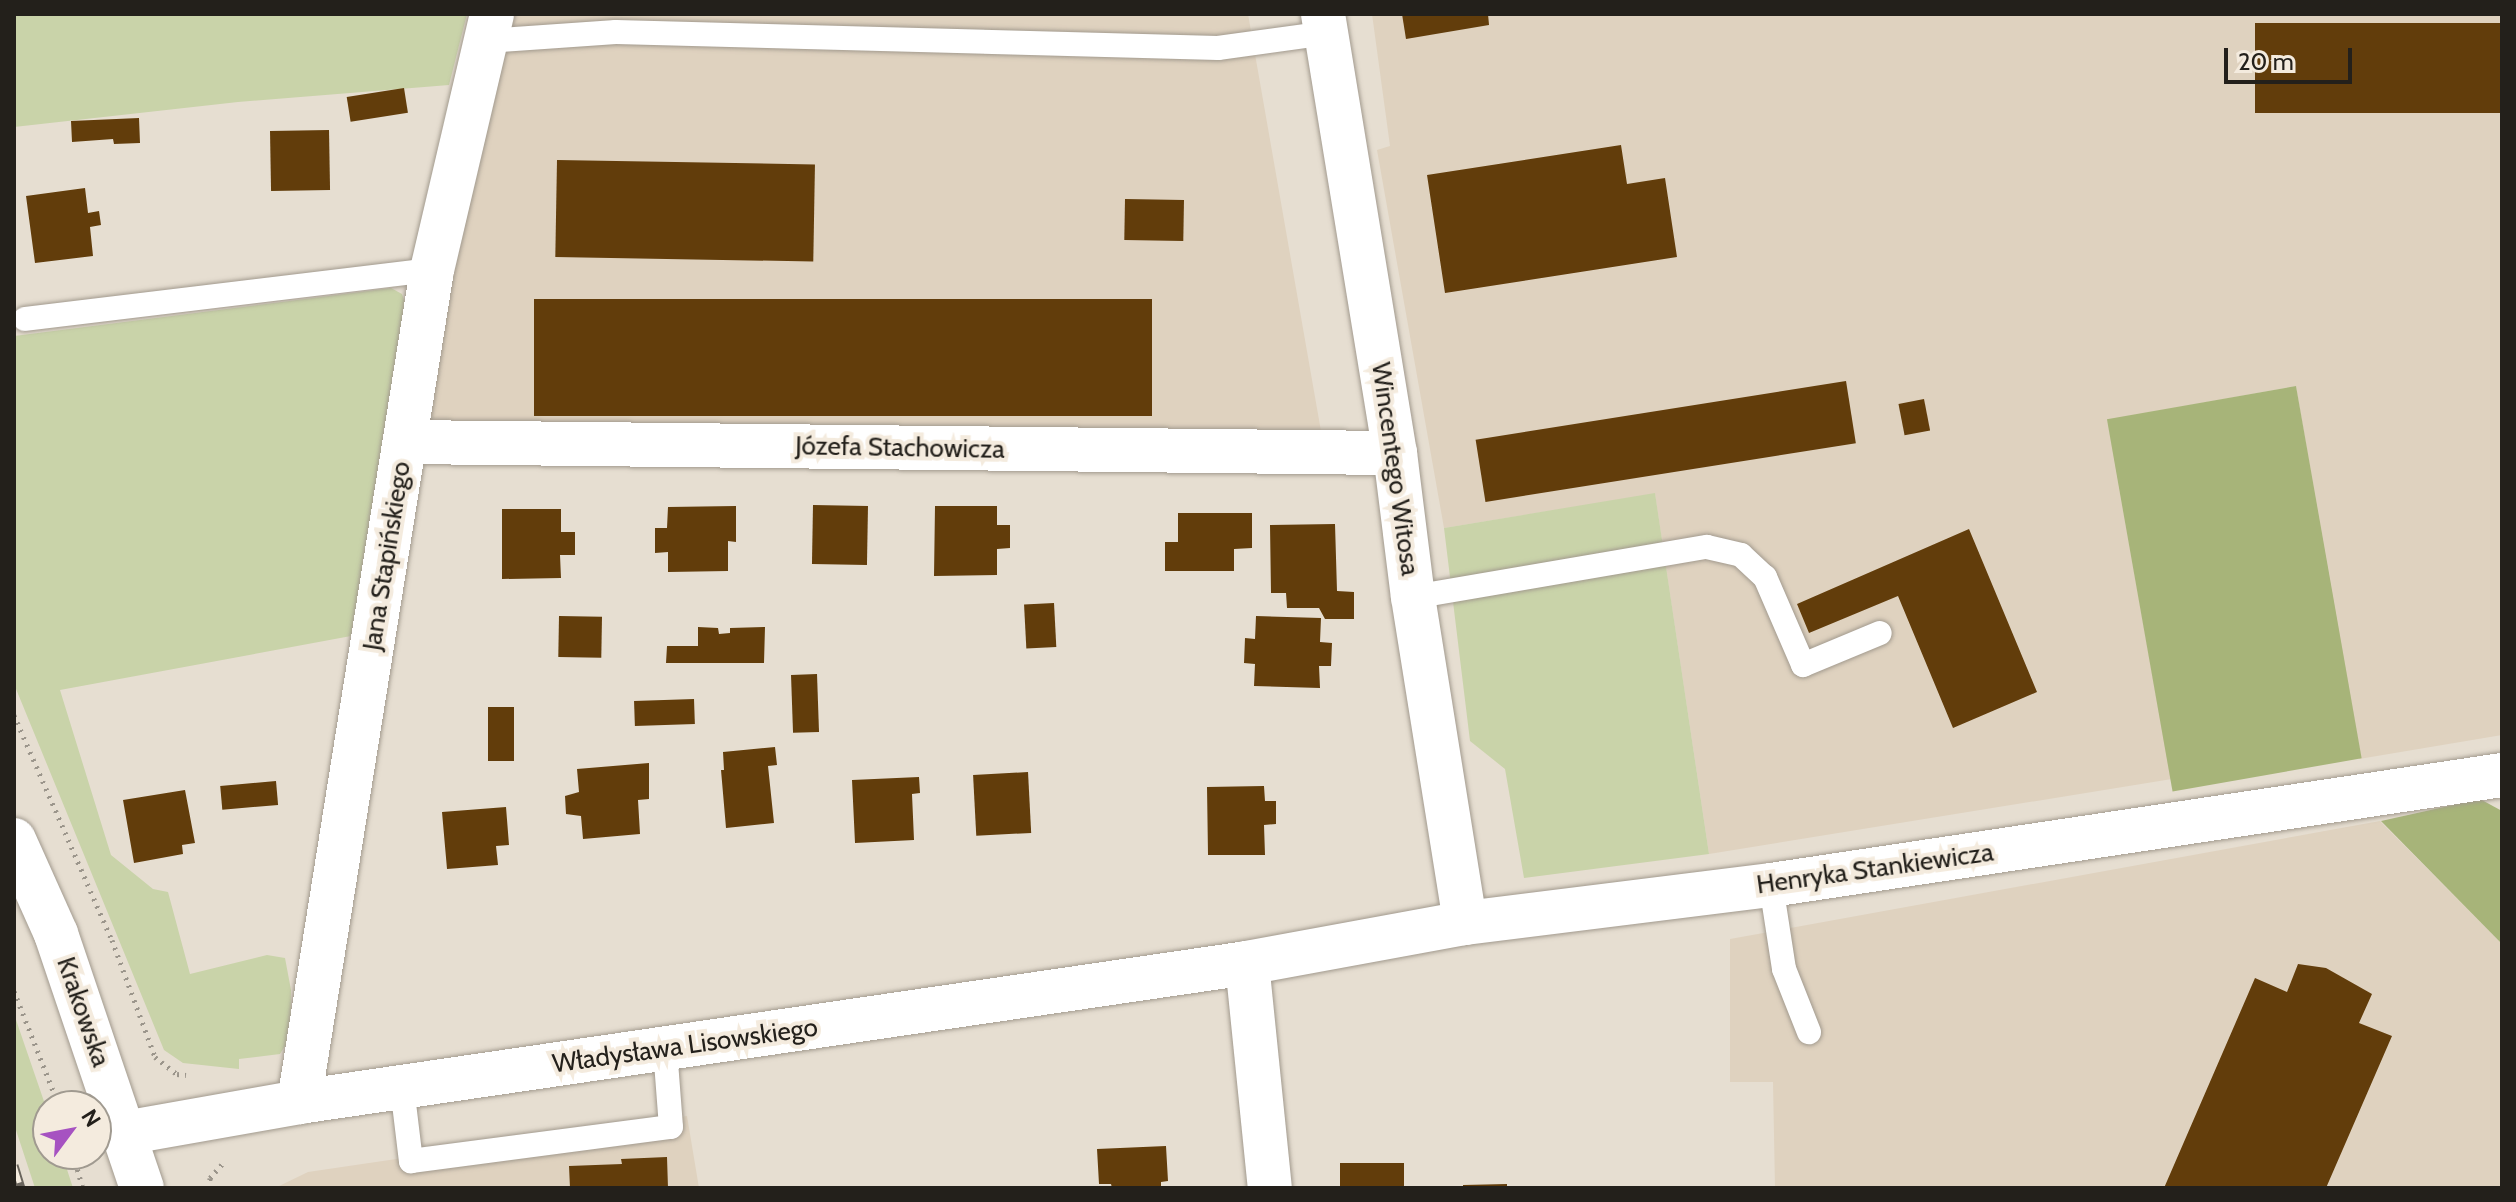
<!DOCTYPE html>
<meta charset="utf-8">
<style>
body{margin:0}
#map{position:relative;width:2516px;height:1202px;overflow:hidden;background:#e6ded1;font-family:Cabin,sans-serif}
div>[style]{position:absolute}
.built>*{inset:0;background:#dfd2bf}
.green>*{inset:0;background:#c9d3a9}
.forest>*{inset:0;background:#a7b479;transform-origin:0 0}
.building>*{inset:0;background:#623d0b;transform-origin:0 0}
.path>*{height:5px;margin-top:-2.5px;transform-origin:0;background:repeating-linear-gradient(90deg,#9b958b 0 2px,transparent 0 8px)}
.roads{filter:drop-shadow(0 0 2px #a29a8e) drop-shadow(0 0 2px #a29a8e)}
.service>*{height:24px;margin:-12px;padding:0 12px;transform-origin:12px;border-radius:12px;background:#fff}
.minor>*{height:44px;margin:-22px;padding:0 22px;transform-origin:22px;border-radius:22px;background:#fff}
.secondary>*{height:44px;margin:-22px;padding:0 22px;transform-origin:22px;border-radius:22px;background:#fff}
.rail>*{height:9px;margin-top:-4.5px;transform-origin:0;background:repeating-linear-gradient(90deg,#f4ebde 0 18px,#69645c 0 36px);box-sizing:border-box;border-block:2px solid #69645c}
span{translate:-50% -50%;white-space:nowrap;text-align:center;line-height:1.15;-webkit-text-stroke:8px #f4ebde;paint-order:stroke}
.street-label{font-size:26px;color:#23201b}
.frame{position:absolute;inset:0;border:16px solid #23201b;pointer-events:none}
.north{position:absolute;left:32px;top:1090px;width:80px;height:80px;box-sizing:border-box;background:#f4ebde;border:2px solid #a09a90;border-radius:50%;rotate:58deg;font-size:22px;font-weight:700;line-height:32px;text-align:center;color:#23201b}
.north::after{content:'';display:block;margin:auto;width:28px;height:36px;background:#a652c1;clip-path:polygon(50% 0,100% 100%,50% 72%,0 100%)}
.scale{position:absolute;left:2224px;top:48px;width:128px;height:36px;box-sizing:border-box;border:4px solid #23201b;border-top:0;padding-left:10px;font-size:24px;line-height:28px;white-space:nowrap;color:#23201b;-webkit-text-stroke:6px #f4ebde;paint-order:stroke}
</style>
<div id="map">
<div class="built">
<i style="clip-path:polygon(509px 14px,1248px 14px,1322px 437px,423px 429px,449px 271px)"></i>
<i style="clip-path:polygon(1372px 14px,2502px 14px,2502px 735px,2359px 759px,2296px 386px,2107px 420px,2178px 778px,1709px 854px,1655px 494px,1444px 528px,1377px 150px,1390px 146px)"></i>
<i style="clip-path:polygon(2380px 821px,2502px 944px,2502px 1188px,1775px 1188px,1773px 1082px,1730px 1082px,1730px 939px)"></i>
<i style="clip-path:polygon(687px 1116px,699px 1188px,275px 1188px,308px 1172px)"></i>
</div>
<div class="green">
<i style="clip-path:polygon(14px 14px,467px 14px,449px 85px,238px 102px,14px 127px)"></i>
<i style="clip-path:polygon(391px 288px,402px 294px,407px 309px,351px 636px,60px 690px,111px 855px,153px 889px,168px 892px,190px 974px,267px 955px,285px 958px,291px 990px,290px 1038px,280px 1054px,239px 1059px,239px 1069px,183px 1063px,164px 1050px,14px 684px,14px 336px)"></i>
<i style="clip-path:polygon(1655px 493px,1709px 854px,1524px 878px,1505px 769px,1470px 741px,1444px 528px)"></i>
<i style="clip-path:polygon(14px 1014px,48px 1113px,48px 1154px,62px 1154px,73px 1188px,35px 1188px,14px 1124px)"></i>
</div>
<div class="forest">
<i style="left:2296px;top:386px;width:378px;height:192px;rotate:80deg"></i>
<i style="clip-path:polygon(2480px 799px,2502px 811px,2502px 944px,2381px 821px)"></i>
</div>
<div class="building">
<i style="clip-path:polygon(1402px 14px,1488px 14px,1489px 25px,1406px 39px)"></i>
<i style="left:2502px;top:23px;width:90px;height:247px;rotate:90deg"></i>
<i style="left:404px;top:88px;width:25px;height:58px;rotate:81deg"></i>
<i style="clip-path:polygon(139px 118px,140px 143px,114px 144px,113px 139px,72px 142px,71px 121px)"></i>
<i style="left:329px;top:130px;width:60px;height:59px;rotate:89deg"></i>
<i style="clip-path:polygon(1621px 145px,1627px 184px,1665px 178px,1677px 257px,1445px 293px,1427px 175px)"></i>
<i style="left:557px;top:160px;width:258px;height:97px;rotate:1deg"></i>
<i style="clip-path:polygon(85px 188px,88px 213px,99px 211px,101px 225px,90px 227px,93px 256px,35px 263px,26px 196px)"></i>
<i style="left:1125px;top:199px;width:59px;height:41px;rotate:1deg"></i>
<i style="left:534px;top:299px;width:618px;height:117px"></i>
<i style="left:1846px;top:381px;width:63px;height:375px;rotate:81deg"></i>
<i style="left:1924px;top:399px;width:32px;height:26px;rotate:79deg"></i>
<i style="left:813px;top:505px;width:55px;height:59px;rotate:1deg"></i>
<i style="clip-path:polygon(736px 506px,736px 542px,728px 541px,728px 571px,668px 572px,668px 552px,655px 553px,655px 528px,667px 528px,668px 507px)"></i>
<i style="clip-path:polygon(935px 506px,997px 506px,997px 525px,1010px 525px,1010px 548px,997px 549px,997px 575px,934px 576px)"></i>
<i style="clip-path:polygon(502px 509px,561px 509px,561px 532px,575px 532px,575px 555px,560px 555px,561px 578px,502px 579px)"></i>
<i style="clip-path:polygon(1178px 513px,1252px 513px,1252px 548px,1234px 549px,1234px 571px,1165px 571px,1165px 542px,1178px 542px)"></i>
<i style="clip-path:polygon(1335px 524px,1337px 591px,1354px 592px,1354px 619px,1325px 619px,1319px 608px,1287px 608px,1286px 593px,1271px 593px,1270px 525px)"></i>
<i style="clip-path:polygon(1969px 529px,2037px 692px,1953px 728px,1898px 596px,1809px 633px,1797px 604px)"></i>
<i style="left:1054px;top:603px;width:44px;height:30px;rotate:87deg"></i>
<i style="left:559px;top:616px;width:43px;height:41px;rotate:1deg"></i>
<i style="clip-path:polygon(1256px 616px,1321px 618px,1320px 642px,1332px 643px,1331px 666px,1319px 666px,1320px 688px,1254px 686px,1255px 664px,1244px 663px,1245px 638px,1255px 639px)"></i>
<i style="clip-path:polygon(698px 627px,718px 628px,719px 634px,730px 633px,730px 628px,765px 627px,764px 663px,666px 663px,667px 646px,698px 646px)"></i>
<i style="left:817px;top:674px;width:58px;height:26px;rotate:88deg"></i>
<i style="left:694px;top:699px;width:25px;height:60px;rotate:88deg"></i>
<i style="left:488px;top:707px;width:26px;height:54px"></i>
<i style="clip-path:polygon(775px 747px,777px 765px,768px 766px,774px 823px,726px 828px,721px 770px,724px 770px,723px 752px)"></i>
<i style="clip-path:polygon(649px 763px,649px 799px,638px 800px,640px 834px,583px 839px,581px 816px,566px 814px,565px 796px,579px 792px,577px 769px)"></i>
<i style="left:1028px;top:772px;width:61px;height:55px;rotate:87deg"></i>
<i style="clip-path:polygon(919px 777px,920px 793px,912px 794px,914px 840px,855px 843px,852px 780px)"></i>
<i style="left:276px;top:781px;width:24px;height:56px;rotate:85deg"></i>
<i style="clip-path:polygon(1264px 786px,1265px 801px,1276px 801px,1276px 824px,1264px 825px,1265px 855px,1208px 855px,1207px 787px)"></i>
<i style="clip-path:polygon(185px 790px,195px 843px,182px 845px,183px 854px,134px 863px,123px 800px)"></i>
<i style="clip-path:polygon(506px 807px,509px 845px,496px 846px,498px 865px,447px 869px,442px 812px)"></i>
<i style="clip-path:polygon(2298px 964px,2326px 968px,2372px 994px,2359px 1023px,2392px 1036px,2326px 1188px,2164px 1188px,2255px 978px,2287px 992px)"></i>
<i style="clip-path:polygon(1166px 1146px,1168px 1181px,1161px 1182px,1161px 1188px,1112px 1188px,1111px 1184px,1099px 1184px,1097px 1149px)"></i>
<i style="clip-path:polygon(667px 1157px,668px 1188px,570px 1188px,569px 1166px,622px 1164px,621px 1159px)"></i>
<i style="left:1404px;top:1163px;width:25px;height:64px;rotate:90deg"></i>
<i style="clip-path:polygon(1507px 1184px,1507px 1188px,1463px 1188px,1463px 1185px)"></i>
</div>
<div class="path">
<i style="left:14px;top:715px;width:245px;rotate:66.5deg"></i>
<i style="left:112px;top:940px;width:125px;rotate:69.8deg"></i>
<i style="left:155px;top:1057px;width:28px;rotate:38deg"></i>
<i style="left:177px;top:1074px;width:9px;rotate:6deg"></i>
<i style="left:14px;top:991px;width:123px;rotate:68.6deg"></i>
<i style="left:73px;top:1154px;width:35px;rotate:74deg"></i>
<i style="left:209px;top:1188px;width:10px;rotate:-84deg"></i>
<i style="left:210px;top:1178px;width:23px;rotate:-49deg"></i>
</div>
<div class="roads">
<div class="service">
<i style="left:486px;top:41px;width:130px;rotate:-4deg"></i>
<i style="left:616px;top:32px;width:602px;rotate:1.52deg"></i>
<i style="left:1218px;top:48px;width:109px;rotate:-7.9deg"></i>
<i style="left:25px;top:319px;width:410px;rotate:-6.9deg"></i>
<i style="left:1413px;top:597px;width:298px;rotate:-9.7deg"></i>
<i style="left:1707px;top:547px;width:35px;rotate:13deg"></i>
<i style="left:1741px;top:555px;width:33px;rotate:43deg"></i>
<i style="left:1765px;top:577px;width:96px;rotate:66.6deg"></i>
<i style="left:1803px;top:665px;width:83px;rotate:-22.6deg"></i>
<i style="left:1771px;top:885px;width:85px;rotate:81.2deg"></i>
<i style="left:1784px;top:969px;width:68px;rotate:68.4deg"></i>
<i style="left:402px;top:1087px;width:75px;rotate:83.1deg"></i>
<i style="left:411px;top:1161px;width:262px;rotate:-7.5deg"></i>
<i style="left:671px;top:1127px;width:78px;rotate:-94.4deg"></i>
</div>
<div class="minor">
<i style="left:1323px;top:14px;width:445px;rotate:80.7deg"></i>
<i style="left:1395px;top:453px;width:145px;rotate:82.9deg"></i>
<i style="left:1413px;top:597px;width:330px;rotate:80.9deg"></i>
<i style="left:406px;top:442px;width:989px;rotate:0.64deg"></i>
<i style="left:1247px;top:963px;width:226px;rotate:84.2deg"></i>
<i style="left:299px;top:1102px;width:843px;rotate:-80.92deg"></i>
<i style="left:432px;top:270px;width:263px;rotate:-76.8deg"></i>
<i style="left:124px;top:1133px;width:178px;rotate:-10deg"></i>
<i style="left:299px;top:1102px;width:958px;rotate:-8.34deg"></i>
<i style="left:1247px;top:963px;width:222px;rotate:-10.4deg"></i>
<i style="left:1465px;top:923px;width:308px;rotate:-7.1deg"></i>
<i style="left:1771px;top:885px;width:739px;rotate:-8.56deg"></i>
</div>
<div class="secondary">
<i style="left:14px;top:840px;width:103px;rotate:65.9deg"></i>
<i style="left:56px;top:934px;width:268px;rotate:71.3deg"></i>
</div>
</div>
<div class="rail">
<i style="left:14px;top:1165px;width:24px;rotate:73deg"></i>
</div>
<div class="street-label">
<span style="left:900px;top:448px;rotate:1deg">Józefa Stachowicza</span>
<span style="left:1395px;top:469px;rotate:82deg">Wincentego Witosa</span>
<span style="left:387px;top:556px;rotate:-81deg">Jana Stapińskiego</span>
<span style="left:1875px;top:869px;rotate:-8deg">Henryka Stankiewicza</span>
<span style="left:83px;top:1012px;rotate:71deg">Krakowska</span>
<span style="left:685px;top:1046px;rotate:-8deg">Władysława Lisowskiego</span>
</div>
<div class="frame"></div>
<div class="north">N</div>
<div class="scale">20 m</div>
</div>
